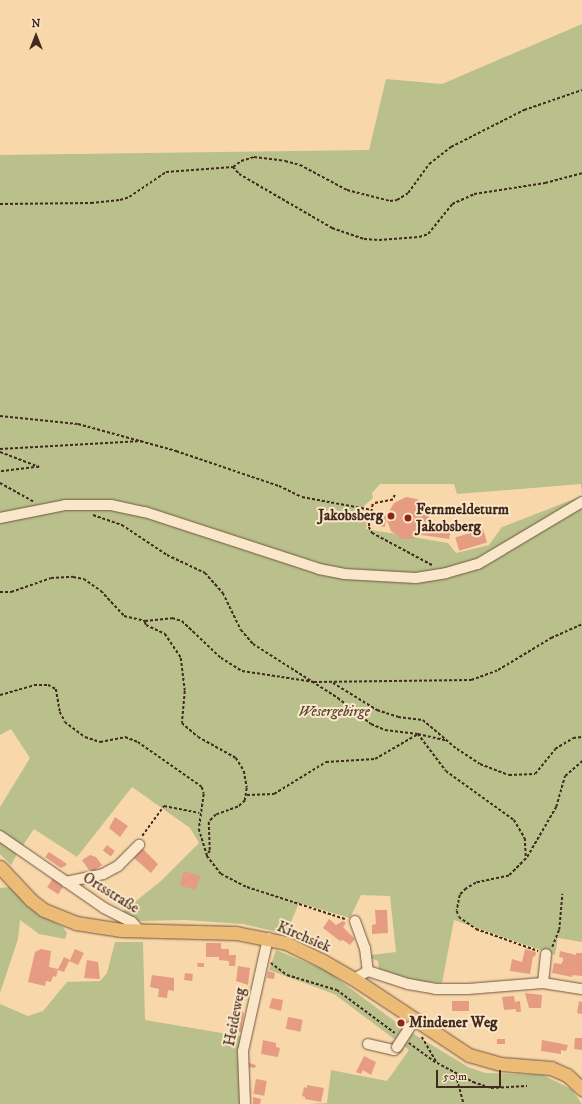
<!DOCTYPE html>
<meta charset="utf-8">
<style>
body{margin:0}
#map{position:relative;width:582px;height:1104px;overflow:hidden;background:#f8d8ab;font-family:"IM FELL DW Pica",serif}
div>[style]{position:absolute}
.green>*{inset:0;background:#b9c08c}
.building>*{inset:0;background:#e59c82;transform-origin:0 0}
.path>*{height:1.5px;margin-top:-0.75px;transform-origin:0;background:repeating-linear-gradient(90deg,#422a1e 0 3px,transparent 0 5px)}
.roads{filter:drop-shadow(0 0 1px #705641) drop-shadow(0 0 1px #705641)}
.minor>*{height:10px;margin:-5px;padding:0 5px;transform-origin:5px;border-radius:5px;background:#fae6c8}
.major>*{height:13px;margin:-6.5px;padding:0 6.5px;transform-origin:6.5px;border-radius:6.5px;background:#ecbc76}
.bridges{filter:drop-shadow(0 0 1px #705641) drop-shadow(0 0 1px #705641)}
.minor-bridge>*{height:10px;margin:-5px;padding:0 5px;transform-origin:5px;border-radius:5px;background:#fae6c8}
.dots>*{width:11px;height:11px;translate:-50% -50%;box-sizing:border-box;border:2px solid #fae6c8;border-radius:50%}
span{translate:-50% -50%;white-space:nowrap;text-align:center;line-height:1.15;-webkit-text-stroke:4px #fae6c8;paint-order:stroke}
.poi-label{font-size:15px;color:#422a1e;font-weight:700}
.left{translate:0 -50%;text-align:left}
.right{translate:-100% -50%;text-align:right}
.park-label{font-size:15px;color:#5a4834;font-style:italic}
.street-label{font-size:15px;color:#422a1e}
.north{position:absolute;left:16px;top:16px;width:40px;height:40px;-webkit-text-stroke:3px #fae6c8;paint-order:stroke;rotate:0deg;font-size:11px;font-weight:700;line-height:16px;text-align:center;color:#422a1e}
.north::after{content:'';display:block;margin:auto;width:14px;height:18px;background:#422a1e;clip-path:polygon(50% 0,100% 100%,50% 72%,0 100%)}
.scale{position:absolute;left:436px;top:1070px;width:65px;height:18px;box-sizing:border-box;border:2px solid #422a1e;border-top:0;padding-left:5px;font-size:12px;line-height:14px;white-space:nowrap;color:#422a1e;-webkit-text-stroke:3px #fae6c8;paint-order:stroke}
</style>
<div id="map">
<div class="green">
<i style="clip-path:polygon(evenodd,582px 24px,582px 942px,558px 938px,555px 955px,454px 920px,442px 983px,424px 982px,379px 971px,378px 961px,371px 958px,371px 955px,396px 952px,390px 896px,361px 895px,350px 918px,299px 903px,286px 934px,243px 924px,185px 920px,139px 921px,121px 913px,161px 881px,199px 843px,190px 828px,132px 787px,77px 857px,34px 829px,21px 848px,0 833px,0 807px,30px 758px,11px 729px,0 735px,0 155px,369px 150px,386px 79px,442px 84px,582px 24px,380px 484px,454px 484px,457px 494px,581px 484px,582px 496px,502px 527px,489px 545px,456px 553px,448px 543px,366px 529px,367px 517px,363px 512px,364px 506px,373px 498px,372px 493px,380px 484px)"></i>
<i style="clip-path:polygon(0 840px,18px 852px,11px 865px,0 854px)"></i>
<i style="clip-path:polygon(11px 887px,39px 914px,63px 927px,67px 933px,65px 939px,39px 934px,20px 920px,18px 939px,0 993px,0 888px)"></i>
<i style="clip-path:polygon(115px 942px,143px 942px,145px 1020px,245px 1037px,242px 1104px,0 1104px,0 1004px,28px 1016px,43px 1011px,67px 982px,100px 981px,107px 973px)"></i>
<i style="clip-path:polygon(276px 950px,327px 971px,404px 1028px,468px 1067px,485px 1073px,543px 1075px,571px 1089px,582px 1104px,309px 1104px,327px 1103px,331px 1070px,387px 1081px,409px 1050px,334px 994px,269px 970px)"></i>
</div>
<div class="building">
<i style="clip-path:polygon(406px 497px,417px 499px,426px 506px,429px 514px,428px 525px,451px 529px,449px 539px,422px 535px,413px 539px,402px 539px,391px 531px,386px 518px,385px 527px,377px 526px,378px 521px,373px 520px,374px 512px,387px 515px,394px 503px)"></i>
<i style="left:483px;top:529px;width:14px;height:29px;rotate:73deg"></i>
<i style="clip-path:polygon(115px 817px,128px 826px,120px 837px,109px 828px)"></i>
<i style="left:107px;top:845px;width:10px;height:7px;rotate:37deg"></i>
<i style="clip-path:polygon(142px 848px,158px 864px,151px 873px,134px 858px)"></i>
<i style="clip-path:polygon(49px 852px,67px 864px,65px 866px,61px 868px,45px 857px)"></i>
<i style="clip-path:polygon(90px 855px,96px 857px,102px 865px,91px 873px,82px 860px)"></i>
<i style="left:184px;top:871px;width:17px;height:15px;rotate:17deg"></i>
<i style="left:53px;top:878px;width:13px;height:11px;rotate:32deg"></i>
<i style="clip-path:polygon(375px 910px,387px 910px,388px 933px,372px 934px,372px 925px,376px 924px)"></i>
<i style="clip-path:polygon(329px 919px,336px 925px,343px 921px,346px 923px,343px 927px,355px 939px,350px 945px,343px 940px,340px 941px,323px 928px)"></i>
<i style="clip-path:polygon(206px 943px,221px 943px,221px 949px,229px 949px,229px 955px,236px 955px,235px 966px,229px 966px,229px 961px,219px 960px,219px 957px,206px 957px)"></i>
<i style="clip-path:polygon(41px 949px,51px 951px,49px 967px,58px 969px,64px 957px,70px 960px,75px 949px,84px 953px,78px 965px,69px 961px,64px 972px,58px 970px,56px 977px,53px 976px,51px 982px,46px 981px,45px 986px,28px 982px,35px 952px)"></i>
<i style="clip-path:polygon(525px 949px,536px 952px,535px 957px,533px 956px,530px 974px,510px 971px,512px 959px,522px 962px)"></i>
<i style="clip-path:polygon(560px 951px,576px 955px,576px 953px,582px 953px,582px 976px,573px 975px,572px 977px,552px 973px,554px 963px,561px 964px,563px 961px,563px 958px,559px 957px)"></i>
<i style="clip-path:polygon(87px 960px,98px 962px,100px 979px,84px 978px)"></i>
<i style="clip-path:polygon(197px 963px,204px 963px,204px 967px,198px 967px)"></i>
<i style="clip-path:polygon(238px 966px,250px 968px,248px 985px,236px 981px)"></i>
<i style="clip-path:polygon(268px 971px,275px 973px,274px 979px,267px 978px)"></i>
<i style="left:185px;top:973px;width:8px;height:7px;rotate:7deg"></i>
<i style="clip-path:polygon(152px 975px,174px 978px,174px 991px,168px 990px,167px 998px,158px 997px,159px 989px,150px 987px)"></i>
<i style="clip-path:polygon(525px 993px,542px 995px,541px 1008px,529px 1008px)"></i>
<i style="clip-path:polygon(514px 996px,515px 1002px,520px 1001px,521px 1012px,516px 1012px,516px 1009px,504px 1010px,502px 997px)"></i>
<i style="clip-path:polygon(272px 998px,283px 1000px,281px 1011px,269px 1008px)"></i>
<i style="left:452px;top:1001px;width:17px;height:10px"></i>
<i style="clip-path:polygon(579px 1001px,582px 1002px,582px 1014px,577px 1013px)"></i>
<i style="clip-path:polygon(236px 1009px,244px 1013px,241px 1032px,230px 1030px,232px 1011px)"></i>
<i style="left:288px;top:1017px;width:15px;height:12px;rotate:11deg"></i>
<i style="clip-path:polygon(575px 1038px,582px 1038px,582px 1050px,574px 1049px)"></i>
<i style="left:497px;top:1039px;width:8px;height:5px"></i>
<i style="clip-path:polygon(263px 1040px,276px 1043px,276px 1047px,280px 1048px,278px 1057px,261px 1054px)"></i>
<i style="clip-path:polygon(542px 1040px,568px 1045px,566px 1051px,561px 1050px,561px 1054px,541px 1051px)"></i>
<i style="clip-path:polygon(364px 1056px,376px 1062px,371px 1075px,363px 1070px,361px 1074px,356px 1072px)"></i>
<i style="clip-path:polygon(249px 1063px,256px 1065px,255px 1068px,248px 1067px)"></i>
<i style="left:256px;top:1079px;width:11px;height:15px;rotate:10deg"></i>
<i style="clip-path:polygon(307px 1085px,324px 1088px,321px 1102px,305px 1099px,305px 1097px,302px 1096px,304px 1087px,307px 1088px)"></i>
<i style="clip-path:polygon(253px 1097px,261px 1099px,260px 1104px,253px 1104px)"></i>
</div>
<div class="path">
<i style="left:233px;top:167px;width:9px;rotate:49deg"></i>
<i style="left:239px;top:174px;width:108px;rotate:30.1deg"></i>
<i style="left:332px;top:228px;width:34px;rotate:19deg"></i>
<i style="left:364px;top:239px;width:15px;rotate:4deg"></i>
<i style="left:379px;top:240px;width:40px;rotate:-4.3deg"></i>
<i style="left:419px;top:237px;width:9px;rotate:-18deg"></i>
<i style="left:428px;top:234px;width:38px;rotate:-51deg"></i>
<i style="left:452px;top:204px;width:24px;rotate:-24deg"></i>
<i style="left:474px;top:194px;width:72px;rotate:-8.8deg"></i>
<i style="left:545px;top:183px;width:38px;rotate:-15deg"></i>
<i style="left:0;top:204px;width:91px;rotate:-0.6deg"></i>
<i style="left:91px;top:203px;width:29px;rotate:-6deg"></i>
<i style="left:120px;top:200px;width:9px;rotate:-18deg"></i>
<i style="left:129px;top:197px;width:45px;rotate:-34deg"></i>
<i style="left:166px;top:172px;width:67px;rotate:-4.3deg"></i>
<i style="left:233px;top:167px;width:10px;rotate:-37deg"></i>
<i style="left:241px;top:161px;width:14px;rotate:-17deg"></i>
<i style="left:254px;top:157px;width:31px;rotate:7deg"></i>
<i style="left:285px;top:161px;width:16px;rotate:15deg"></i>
<i style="left:300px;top:165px;width:53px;rotate:28deg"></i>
<i style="left:347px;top:190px;width:44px;rotate:14.3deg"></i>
<i style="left:390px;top:201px;width:7px;rotate:-8deg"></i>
<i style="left:397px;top:200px;width:13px;rotate:-32deg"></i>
<i style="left:408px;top:193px;width:36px;rotate:-54deg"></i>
<i style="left:429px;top:164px;width:28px;rotate:-38deg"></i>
<i style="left:451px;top:147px;width:82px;rotate:-26.9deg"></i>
<i style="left:524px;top:110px;width:61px;rotate:-19deg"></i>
<i style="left:0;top:416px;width:78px;rotate:5.9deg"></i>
<i style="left:78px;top:424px;width:102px;rotate:15.4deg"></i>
<i style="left:176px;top:451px;width:109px;rotate:18.8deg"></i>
<i style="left:279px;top:486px;width:25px;rotate:26deg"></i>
<i style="left:302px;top:497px;width:71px;rotate:10.5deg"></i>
<i style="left:0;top:449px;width:142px;rotate:-3.2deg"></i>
<i style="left:0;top:452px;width:42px;rotate:21deg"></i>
<i style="left:39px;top:467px;width:39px;rotate:173deg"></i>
<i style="left:0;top:483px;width:38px;rotate:29deg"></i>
<i style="left:395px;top:495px;width:5px;rotate:112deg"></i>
<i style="left:393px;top:500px;width:20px;rotate:169deg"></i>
<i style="left:373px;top:504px;width:23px;rotate:100deg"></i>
<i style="left:369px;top:527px;width:7px;rotate:63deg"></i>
<i style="left:372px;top:533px;width:68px;rotate:28.1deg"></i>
<i style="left:371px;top:512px;width:22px;rotate:10deg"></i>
<i style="left:393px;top:516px;width:6px;rotate:99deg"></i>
<i style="left:93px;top:515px;width:31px;rotate:19deg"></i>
<i style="left:122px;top:525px;width:54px;rotate:33.7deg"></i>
<i style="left:167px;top:555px;width:42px;rotate:25.3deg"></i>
<i style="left:205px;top:573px;width:27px;rotate:48deg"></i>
<i style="left:223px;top:593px;width:41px;rotate:64.1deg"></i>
<i style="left:241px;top:630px;width:18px;rotate:49deg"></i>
<i style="left:253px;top:644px;width:101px;rotate:32.4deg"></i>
<i style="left:338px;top:698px;width:42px;rotate:38.2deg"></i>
<i style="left:371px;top:724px;width:15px;rotate:23deg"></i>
<i style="left:385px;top:730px;width:33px;rotate:7deg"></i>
<i style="left:418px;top:734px;width:46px;rotate:52.9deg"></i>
<i style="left:446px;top:771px;width:84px;rotate:35.8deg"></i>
<i style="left:514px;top:820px;width:21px;rotate:59deg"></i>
<i style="left:525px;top:838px;width:21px;rotate:87deg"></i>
<i style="left:526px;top:859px;width:24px;rotate:135deg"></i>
<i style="left:509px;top:876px;width:34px;rotate:168deg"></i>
<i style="left:476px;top:883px;width:12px;rotate:149deg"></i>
<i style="left:466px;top:889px;width:8px;rotate:135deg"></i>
<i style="left:460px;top:895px;width:16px;rotate:101deg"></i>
<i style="left:457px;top:911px;width:6px;rotate:72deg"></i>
<i style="left:459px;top:917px;width:21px;rotate:35deg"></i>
<i style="left:476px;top:929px;width:66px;rotate:19.5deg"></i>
<i style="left:0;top:592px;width:11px"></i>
<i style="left:11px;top:592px;width:42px;rotate:-19.3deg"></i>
<i style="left:51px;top:578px;width:22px;rotate:-3deg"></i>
<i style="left:73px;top:577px;width:11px;rotate:10deg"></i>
<i style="left:84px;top:579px;width:21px;rotate:35deg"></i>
<i style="left:101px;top:591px;width:34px;rotate:47deg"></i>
<i style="left:124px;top:616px;width:22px;rotate:13deg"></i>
<i style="left:145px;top:621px;width:27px;rotate:-6deg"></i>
<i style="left:172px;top:618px;width:10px;rotate:17deg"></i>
<i style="left:182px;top:621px;width:54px;rotate:43.5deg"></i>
<i style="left:221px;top:658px;width:25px;rotate:32deg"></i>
<i style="left:242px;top:671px;width:73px;rotate:8.7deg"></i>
<i style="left:314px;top:682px;width:157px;rotate:-0.7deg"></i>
<i style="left:471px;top:680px;width:29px;rotate:-20deg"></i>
<i style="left:498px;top:670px;width:62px;rotate:-31.1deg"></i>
<i style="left:551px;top:638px;width:34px;rotate:-24deg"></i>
<i style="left:145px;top:622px;width:3px;rotate:72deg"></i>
<i style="left:146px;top:625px;width:21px;rotate:25deg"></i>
<i style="left:165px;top:634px;width:29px;rotate:56deg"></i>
<i style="left:181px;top:658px;width:33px;rotate:83deg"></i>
<i style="left:185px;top:691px;width:32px;rotate:95deg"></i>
<i style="left:182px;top:723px;width:21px;rotate:41deg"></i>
<i style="left:198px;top:737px;width:43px;rotate:28.9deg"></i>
<i style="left:236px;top:758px;width:15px;rotate:58deg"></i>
<i style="left:244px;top:771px;width:17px;rotate:80deg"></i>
<i style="left:247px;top:788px;width:13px;rotate:99deg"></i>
<i style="left:245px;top:801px;width:9px;rotate:139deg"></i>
<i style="left:238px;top:807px;width:23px;rotate:160deg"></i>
<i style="left:216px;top:815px;width:10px;rotate:135deg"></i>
<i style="left:209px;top:822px;width:29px;rotate:88deg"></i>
<i style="left:210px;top:851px;width:6px;rotate:121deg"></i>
<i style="left:333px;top:683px;width:52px;rotate:31.5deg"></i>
<i style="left:377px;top:710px;width:22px;rotate:18deg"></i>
<i style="left:398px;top:717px;width:25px;rotate:7deg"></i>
<i style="left:423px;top:720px;width:45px;rotate:40.5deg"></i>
<i style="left:457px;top:749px;width:27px;rotate:33deg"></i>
<i style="left:480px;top:764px;width:31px;rotate:21deg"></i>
<i style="left:509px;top:775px;width:26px;rotate:-2deg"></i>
<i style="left:535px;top:774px;width:32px;rotate:-51deg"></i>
<i style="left:555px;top:749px;width:21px;rotate:-31deg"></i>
<i style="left:573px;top:738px;width:9px;rotate:-6deg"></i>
<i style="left:0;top:695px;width:35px;rotate:-16deg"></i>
<i style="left:34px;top:685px;width:14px"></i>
<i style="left:48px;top:685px;width:9px;rotate:27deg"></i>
<i style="left:56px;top:689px;width:23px;rotate:80deg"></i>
<i style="left:60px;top:712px;width:11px;rotate:63deg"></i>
<i style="left:65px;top:722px;width:25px;rotate:37deg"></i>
<i style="left:85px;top:737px;width:16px;rotate:18deg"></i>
<i style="left:100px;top:742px;width:25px;rotate:-11deg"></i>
<i style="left:125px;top:737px;width:14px;rotate:21deg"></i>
<i style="left:138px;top:742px;width:78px;rotate:35.1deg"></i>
<i style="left:202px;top:787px;width:7px;rotate:74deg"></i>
<i style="left:204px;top:794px;width:35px;rotate:98deg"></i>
<i style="left:199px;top:829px;width:28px;rotate:73deg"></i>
<i style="left:207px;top:856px;width:23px;rotate:52deg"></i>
<i style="left:221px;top:874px;width:29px;rotate:27deg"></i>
<i style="left:247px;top:887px;width:103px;rotate:18.1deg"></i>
<i style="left:247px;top:795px;width:27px;rotate:-2deg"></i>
<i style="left:274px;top:794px;width:61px;rotate:-31.6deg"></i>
<i style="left:326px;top:762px;width:49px;rotate:-3.5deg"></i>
<i style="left:375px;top:759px;width:50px;rotate:-30.2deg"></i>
<i style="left:418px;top:734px;width:28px;rotate:13deg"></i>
<i style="left:142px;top:836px;width:37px;rotate:-54deg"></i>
<i style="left:164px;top:806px;width:36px;rotate:11deg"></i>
<i style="left:527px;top:857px;width:58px;rotate:-59.9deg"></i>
<i style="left:556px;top:807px;width:32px;rotate:-74deg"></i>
<i style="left:565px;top:776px;width:23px;rotate:-41deg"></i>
<i style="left:552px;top:947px;width:18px;rotate:-68deg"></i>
<i style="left:559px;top:930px;width:36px;rotate:-85deg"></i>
<i style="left:271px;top:963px;width:20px;rotate:37deg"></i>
<i style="left:287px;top:975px;width:52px;rotate:16.7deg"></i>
<i style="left:337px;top:990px;width:72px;rotate:36.6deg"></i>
<i style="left:422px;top:1037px;width:28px;rotate:60deg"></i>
<i style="left:409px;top:1043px;width:34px;rotate:36deg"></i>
<i style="left:437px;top:1063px;width:41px;rotate:27.8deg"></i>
<i style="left:473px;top:1082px;width:19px;rotate:18deg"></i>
<i style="left:491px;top:1088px;width:36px;rotate:-3deg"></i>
<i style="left:456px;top:1075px;width:30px;rotate:75deg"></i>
</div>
<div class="roads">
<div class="minor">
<i style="left:0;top:518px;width:66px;rotate:-11.3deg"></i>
<i style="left:65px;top:505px;width:46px"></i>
<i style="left:111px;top:505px;width:35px;rotate:12deg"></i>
<i style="left:145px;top:512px;width:183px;rotate:18.1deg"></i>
<i style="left:319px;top:569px;width:25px;rotate:11deg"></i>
<i style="left:344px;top:574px;width:72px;rotate:3.2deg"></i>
<i style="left:416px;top:578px;width:30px;rotate:-9deg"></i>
<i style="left:446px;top:573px;width:33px;rotate:-16deg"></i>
<i style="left:478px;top:564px;width:121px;rotate:-30.8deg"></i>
<i style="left:0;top:836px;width:126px;rotate:34.7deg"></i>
<i style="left:104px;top:908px;width:31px;rotate:27deg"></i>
<i style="left:132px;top:922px;width:11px;rotate:49deg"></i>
<i style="left:66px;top:882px;width:38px;rotate:-12deg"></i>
<i style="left:103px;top:874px;width:17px;rotate:-28deg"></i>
<i style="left:118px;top:866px;width:30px;rotate:-45deg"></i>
<i style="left:355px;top:921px;width:29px;rotate:70deg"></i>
<i style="left:365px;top:948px;width:23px;rotate:83deg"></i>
<i style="left:354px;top:979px;width:16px;rotate:-30deg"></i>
<i style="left:368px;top:971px;width:42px;rotate:18deg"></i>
<i style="left:408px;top:984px;width:27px;rotate:10deg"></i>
<i style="left:435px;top:989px;width:33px"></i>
<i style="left:468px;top:989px;width:75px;rotate:-4.6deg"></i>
<i style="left:543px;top:983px;width:39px;rotate:9deg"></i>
<i style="left:543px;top:983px;width:29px;rotate:-84deg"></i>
<i style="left:368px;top:1044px;width:27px;rotate:13deg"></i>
<i style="left:394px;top:1050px;width:4px;rotate:-45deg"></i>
<i style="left:245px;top:1104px;width:53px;rotate:-92.2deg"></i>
<i style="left:243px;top:1051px;width:116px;rotate:-77.5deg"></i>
</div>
<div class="major">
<i style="left:0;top:867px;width:45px;rotate:46.8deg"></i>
<i style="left:31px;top:900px;width:16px;rotate:38deg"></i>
<i style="left:44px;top:910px;width:35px;rotate:22deg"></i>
<i style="left:76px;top:923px;width:46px;rotate:8.8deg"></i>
<i style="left:121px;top:930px;width:115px;rotate:1.5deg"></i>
<i style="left:236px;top:933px;width:51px;rotate:11.3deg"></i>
<i style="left:286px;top:943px;width:39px;rotate:26deg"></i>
<i style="left:321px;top:960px;width:38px;rotate:30deg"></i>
<i style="left:354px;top:979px;width:138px;rotate:33.5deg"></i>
<i style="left:469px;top:1055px;width:33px;rotate:16deg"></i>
<i style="left:501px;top:1064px;width:50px;rotate:4.6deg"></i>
<i style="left:551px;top:1068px;width:17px;rotate:24deg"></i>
<i style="left:567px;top:1075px;width:21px;rotate:43deg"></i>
</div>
</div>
<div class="bridges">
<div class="minor-bridge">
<i style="left:397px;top:1047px;width:24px;rotate:-57deg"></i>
</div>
</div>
<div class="dots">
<i style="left:391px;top:516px;background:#8f2418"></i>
<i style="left:408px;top:518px;background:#8f2418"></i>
<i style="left:401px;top:1023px;background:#8f2418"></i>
</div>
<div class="poi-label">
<span class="left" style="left:416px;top:518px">Fernmeldeturm<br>Jakobsberg</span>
<span class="right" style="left:383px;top:516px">Jakobsberg</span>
<span class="left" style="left:409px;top:1023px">Mindener Weg</span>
</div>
<div class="park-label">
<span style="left:334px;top:712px">Wesergebirge</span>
</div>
<div class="street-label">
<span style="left:111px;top:893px;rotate:32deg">Ortsstraße</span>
<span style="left:304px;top:937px;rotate:23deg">Kirchsiek</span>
<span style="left:235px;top:1017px;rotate:-79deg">Heideweg</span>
</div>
<div class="north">N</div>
<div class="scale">50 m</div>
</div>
